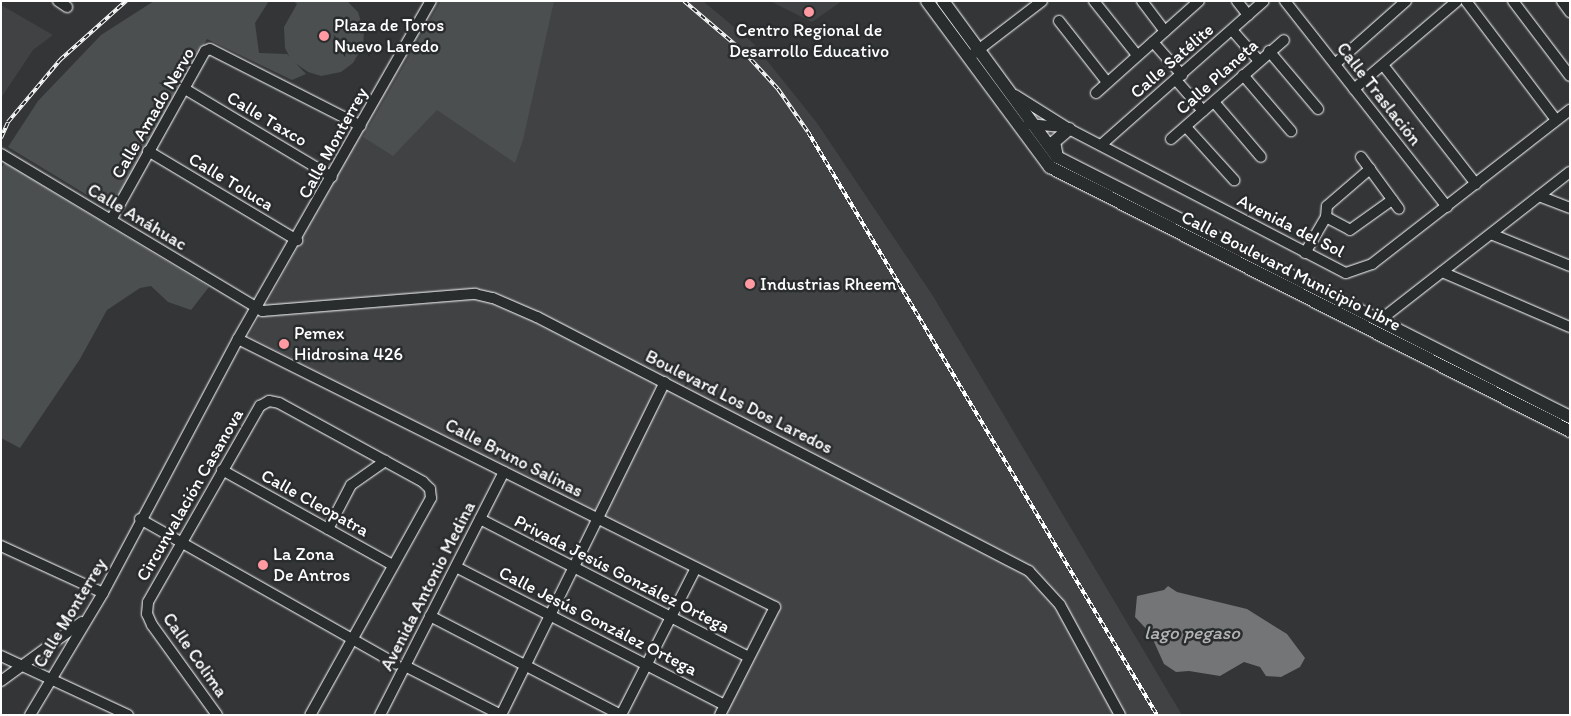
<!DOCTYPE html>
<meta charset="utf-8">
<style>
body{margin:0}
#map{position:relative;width:1571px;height:716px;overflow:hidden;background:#333536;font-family:Itim,sans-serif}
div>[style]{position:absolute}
.built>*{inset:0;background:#404243}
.green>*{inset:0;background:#4c4f50}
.water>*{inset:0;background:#737576}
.roads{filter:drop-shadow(0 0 1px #fff) drop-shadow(0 0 1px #fff)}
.minor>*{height:10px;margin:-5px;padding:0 5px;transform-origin:5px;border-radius:5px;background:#2a2d2e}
.major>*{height:12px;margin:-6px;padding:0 6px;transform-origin:6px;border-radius:6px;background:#2a2d2e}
.rail>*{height:4px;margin-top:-2px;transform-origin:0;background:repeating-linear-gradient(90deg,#2a2d2e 0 5.5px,#fff 0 11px);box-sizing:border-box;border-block:1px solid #fff}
.dots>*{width:14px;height:14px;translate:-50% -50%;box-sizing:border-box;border:2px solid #2a2d2e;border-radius:50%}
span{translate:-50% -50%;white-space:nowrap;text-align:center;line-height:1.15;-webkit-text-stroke:5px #2a2d2e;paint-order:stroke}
.poi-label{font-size:18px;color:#fff}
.left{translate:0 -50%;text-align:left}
.street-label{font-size:18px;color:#fff}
.water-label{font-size:19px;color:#b2b3b4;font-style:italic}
.frame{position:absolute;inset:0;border:2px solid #fff;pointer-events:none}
</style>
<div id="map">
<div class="built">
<i style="clip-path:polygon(434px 1px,703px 1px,753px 43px,817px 123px,933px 296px,1182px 715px,723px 715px,781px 605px,248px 337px)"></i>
<i style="clip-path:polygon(770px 1px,842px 1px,812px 22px)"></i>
<i style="clip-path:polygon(1px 5px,53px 35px,33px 50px,1px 98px)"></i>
</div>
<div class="green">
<i style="clip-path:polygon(154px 1px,269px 1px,255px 23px,259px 53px,287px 54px,306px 74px,292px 80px,207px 39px,115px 212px,8px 147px,38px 101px,101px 35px)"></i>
<i style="clip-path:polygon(293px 1px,348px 2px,358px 12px,364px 32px,363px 46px,353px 63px,341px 72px,321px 76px,308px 72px,291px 60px,285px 48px,284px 27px,297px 4px)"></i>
<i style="clip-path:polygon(441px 1px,554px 1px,523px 140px,515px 163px,437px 110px,393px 156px,363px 137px)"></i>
<i style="clip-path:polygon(5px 163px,209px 287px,191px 310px,168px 302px,151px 286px,140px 288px,107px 310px,80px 359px,20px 448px,1px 438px,1px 168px)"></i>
</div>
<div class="water">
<i style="clip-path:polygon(1168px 586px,1177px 592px,1247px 609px,1287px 634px,1305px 658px,1300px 667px,1281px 677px,1266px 676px,1260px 667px,1244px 662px,1220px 676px,1189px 671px,1176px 672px,1164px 664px,1150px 633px,1135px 617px,1137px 596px,1164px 590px)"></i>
</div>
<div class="roads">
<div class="minor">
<i style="left:58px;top:1px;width:11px;rotate:34deg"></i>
<i style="left:1094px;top:1px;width:69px;rotate:51.5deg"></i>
<i style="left:1142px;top:1px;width:38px;rotate:53deg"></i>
<i style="left:1237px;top:1px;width:18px;rotate:52deg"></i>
<i style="left:1285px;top:1px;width:262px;rotate:51.8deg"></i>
<i style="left:1466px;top:1px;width:149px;rotate:52.9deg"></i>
<i style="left:1513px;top:1px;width:94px;rotate:52.8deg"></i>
<i style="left:1562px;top:1px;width:14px;rotate:54deg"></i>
<i style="left:1059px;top:21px;width:78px;rotate:51.8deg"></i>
<i style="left:1232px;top:30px;width:41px;rotate:48.9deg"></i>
<i style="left:1153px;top:42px;width:44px;rotate:48.7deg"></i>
<i style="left:1269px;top:51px;width:76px;rotate:49.8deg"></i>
<i style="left:973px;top:54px;width:87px;rotate:-37.5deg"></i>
<i style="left:1335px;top:64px;width:95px;rotate:-41.6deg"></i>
<i style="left:1383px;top:65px;width:151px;rotate:52deg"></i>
<i style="left:1243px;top:75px;width:74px;rotate:49.4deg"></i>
<i style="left:1176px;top:80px;width:41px;rotate:48.9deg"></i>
<i style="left:185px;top:89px;width:171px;rotate:30.9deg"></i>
<i style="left:1354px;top:89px;width:135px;rotate:-40.5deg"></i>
<i style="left:1096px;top:93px;width:138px;rotate:-41.8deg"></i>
<i style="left:1015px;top:95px;width:64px;rotate:32.2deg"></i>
<i style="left:1069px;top:129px;width:312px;rotate:27.5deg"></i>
<i style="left:1346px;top:273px;width:28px;rotate:-19deg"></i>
<i style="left:1372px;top:264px;width:251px;rotate:-37.9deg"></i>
<i style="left:1214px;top:102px;width:72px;rotate:49.5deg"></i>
<i style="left:1028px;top:124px;width:33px;rotate:5deg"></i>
<i style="left:1186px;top:127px;width:72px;rotate:47.8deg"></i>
<i style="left:1171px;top:139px;width:150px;rotate:-41.2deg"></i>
<i style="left:1101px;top:145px;width:217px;rotate:-41.5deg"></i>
<i style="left:148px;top:151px;width:174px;rotate:30.9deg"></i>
<i style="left:1px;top:154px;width:305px;rotate:31deg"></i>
<i style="left:262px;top:311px;width:214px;rotate:-4.6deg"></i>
<i style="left:475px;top:294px;width:18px;rotate:13deg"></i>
<i style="left:493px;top:298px;width:48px;rotate:23.4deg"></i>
<i style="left:537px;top:317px;width:554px;rotate:27.31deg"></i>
<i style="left:1029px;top:571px;width:46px;rotate:47.6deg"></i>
<i style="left:1060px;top:605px;width:125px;rotate:61.4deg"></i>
<i style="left:1361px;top:157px;width:64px;rotate:53.8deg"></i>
<i style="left:1539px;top:196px;width:33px;rotate:21deg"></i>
<i style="left:1326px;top:217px;width:27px;rotate:28deg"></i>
<i style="left:1350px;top:230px;width:52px;rotate:-35.5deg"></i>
<i style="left:111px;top:220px;width:193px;rotate:-60.9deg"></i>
<i style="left:205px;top:51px;width:5px;rotate:-22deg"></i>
<i style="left:210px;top:49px;width:169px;rotate:27deg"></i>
<i style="left:1491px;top:234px;width:85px;rotate:22.1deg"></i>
<i style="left:1305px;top:253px;width:42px;rotate:-59.7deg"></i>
<i style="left:1326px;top:217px;width:11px;rotate:-85deg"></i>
<i style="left:1327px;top:206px;width:57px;rotate:-40.7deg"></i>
<i style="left:1442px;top:272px;width:139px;rotate:23.3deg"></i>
<i style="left:1379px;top:321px;width:242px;rotate:-38deg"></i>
<i style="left:238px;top:339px;width:600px;rotate:26.52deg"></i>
<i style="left:775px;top:607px;width:121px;rotate:117deg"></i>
<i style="left:222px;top:470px;width:196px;rotate:29.1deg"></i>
<i style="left:140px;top:519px;width:294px;rotate:29.5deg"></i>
<i style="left:480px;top:519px;width:302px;rotate:27.2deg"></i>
<i style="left:328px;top:529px;width:50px;rotate:-62.4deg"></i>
<i style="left:351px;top:485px;width:42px;rotate:-35.2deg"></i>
<i style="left:1px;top:546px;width:112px;rotate:24.7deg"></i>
<i style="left:456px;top:567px;width:302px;rotate:27.2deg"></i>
<i style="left:430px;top:616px;width:215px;rotate:27.4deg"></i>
<i style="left:621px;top:715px;width:165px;rotate:-63deg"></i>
<i style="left:1px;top:656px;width:140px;rotate:24.9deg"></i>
<i style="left:405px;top:666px;width:108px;rotate:27deg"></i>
<i style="left:1px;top:681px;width:100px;rotate:-36.1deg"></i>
<i style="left:30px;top:715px;width:142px;rotate:-59.1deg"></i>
<i style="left:103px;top:593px;width:288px;rotate:-62deg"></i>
<i style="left:238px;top:339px;width:389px;rotate:-60.3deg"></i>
<i style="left:217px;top:715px;width:111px;rotate:-125.8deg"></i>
<i style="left:152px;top:625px;width:12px;rotate:-114deg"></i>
<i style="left:147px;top:614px;width:12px;rotate:-85deg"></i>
<i style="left:148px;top:602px;width:226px;rotate:-60.3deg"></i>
<i style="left:260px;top:406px;width:10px;rotate:-29deg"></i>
<i style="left:269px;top:401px;width:10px;rotate:11deg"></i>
<i style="left:279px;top:403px;width:164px;rotate:28.7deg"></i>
<i style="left:423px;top:482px;width:10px;rotate:45deg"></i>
<i style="left:430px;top:489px;width:9px;rotate:84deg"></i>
<i style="left:431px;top:498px;width:248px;rotate:119.1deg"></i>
<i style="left:380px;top:715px;width:273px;rotate:-63deg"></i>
<i style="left:501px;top:715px;width:371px;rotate:-63.8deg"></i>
</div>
<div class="major">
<i style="left:927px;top:1px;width:207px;rotate:53.5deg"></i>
<i style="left:1050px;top:167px;width:583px;rotate:26.92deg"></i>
<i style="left:943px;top:1px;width:193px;rotate:53.8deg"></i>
<i style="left:1057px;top:157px;width:575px;rotate:26.88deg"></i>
<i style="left:1057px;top:157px;width:15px;rotate:-101deg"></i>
<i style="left:1054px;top:142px;width:20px;rotate:-41deg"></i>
</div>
</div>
<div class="rail">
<i style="left:684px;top:1px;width:79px;rotate:40.4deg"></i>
<i style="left:744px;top:52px;width:50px;rotate:47.4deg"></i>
<i style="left:778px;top:89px;width:52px;rotate:55.1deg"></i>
<i style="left:808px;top:132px;width:679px;rotate:59.09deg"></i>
<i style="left:1px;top:138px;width:17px;rotate:-66deg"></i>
<i style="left:8px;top:122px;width:81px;rotate:-50deg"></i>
<i style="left:60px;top:60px;width:89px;rotate:-41.8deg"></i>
</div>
<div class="dots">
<i style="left:809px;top:12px;background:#ff9aa2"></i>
<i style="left:324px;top:36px;background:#ff9aa2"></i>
<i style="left:750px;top:284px;background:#ff9aa2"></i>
<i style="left:284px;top:344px;background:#ff9aa2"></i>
<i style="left:263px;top:565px;background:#ff9aa2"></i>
</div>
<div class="poi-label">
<span class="left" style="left:334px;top:36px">Plaza de Toros<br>Nuevo Laredo</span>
<span style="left:809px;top:41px">Centro Regional de<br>Desarrollo Educativo</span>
<span class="left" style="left:760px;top:284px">Industrias Rheem</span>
<span class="left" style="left:294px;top:344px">Pemex<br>Hidrosina 426</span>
<span class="left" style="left:273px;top:565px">La Zona<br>De Antros</span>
</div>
<div class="street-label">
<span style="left:1172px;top:61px;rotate:-41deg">Calle Satélite</span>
<span style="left:1217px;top:77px;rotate:-42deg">Calle Planeta</span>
<span style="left:1379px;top:94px;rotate:52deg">Calle Traslación</span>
<span style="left:153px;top:113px;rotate:-60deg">Calle Amado Nervo</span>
<span style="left:267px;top:119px;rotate:31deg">Calle Taxco</span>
<span style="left:333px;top:143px;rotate:-61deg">Calle Monterrey</span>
<span style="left:231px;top:182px;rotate:31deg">Calle Toluca</span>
<span style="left:137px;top:217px;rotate:31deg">Calle Anáhuac</span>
<span style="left:1291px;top:226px;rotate:27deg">Avenida del Sol</span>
<span style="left:1291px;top:271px;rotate:27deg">Calle Boulevard Municipio Libre</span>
<span style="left:739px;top:402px;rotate:27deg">Boulevard Los Dos Laredos</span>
<span style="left:514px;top:458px;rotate:27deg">Calle Bruno Salinas</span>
<span style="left:190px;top:495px;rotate:-60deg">Circunvalación Casanova</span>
<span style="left:315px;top:503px;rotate:29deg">Calle Cleopatra</span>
<span style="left:622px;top:574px;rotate:27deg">Privada Jesús González Ortega</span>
<span style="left:428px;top:586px;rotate:-63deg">Avenida Antonio Medina</span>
<span style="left:70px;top:613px;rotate:-59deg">Calle Monterrey</span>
<span style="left:598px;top:621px;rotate:27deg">Calle Jesús González Ortega</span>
<span style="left:195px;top:655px;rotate:55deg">Calle Colima</span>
</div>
<div class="water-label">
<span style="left:1192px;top:633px">lago pegaso</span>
</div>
<div class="frame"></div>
</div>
